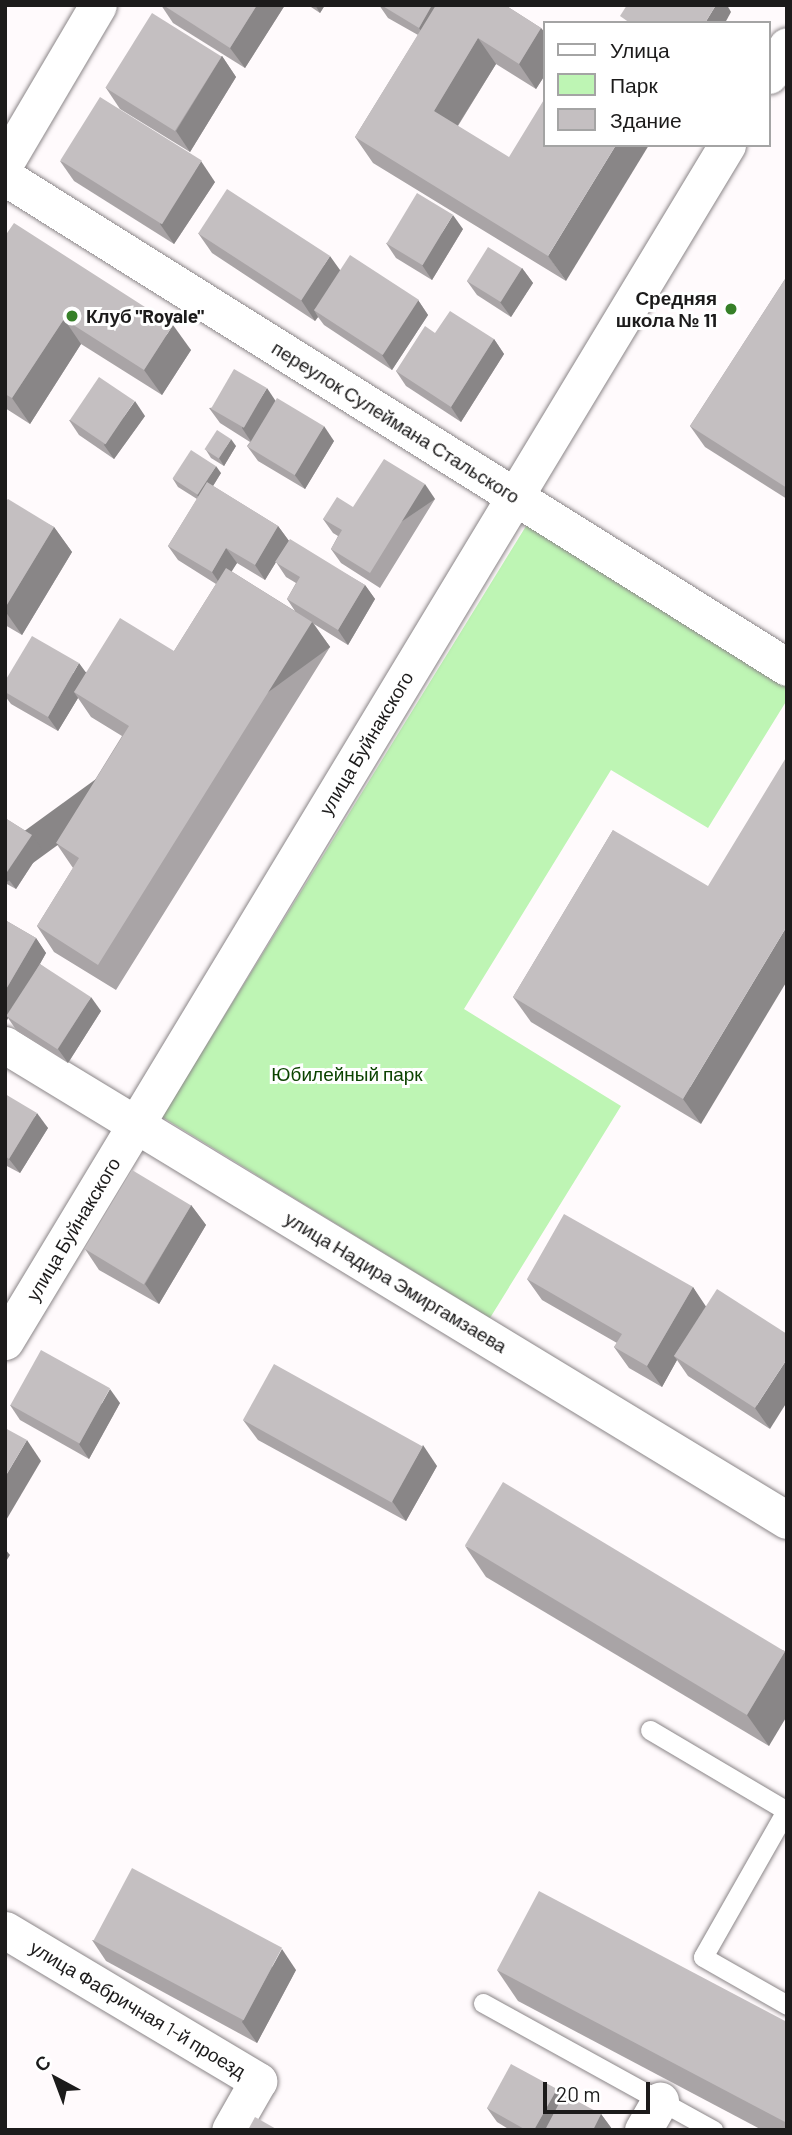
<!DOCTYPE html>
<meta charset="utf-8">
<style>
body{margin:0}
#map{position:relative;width:792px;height:2135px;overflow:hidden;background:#fffafc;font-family:Barlow,sans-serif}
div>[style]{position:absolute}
.green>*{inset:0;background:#bef5b4}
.roads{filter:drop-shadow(0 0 2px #8b8688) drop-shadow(0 0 2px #8b8688)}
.service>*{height:19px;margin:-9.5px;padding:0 9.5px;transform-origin:9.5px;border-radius:9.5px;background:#fff}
.minor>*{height:37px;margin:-18.5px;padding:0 18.5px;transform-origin:18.5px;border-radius:18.5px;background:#fff}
.wall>*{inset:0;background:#a9a4a6}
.shaded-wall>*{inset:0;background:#898687;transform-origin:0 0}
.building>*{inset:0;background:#c4bfc1;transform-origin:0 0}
.dots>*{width:19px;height:19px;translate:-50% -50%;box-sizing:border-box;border:4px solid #fff;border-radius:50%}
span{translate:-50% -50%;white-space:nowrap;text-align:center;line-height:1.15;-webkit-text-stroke:6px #fff;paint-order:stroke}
.poi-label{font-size:19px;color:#1c1b1b;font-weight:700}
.right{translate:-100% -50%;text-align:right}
.left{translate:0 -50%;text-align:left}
.street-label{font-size:19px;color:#1c1b1b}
.park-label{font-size:19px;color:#0b4300}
.frame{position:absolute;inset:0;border:7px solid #1c1b1b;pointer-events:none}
.legend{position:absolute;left:543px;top:21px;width:228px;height:126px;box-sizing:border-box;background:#fff;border:2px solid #a4a4a4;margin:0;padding:9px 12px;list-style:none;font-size:21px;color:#1c1b1b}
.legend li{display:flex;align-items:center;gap:14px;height:35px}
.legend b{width:35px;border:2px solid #a4a4a4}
.north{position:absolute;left:21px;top:2044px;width:70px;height:70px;-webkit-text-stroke:5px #fff;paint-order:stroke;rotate:319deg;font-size:19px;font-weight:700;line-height:28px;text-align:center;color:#1c1b1b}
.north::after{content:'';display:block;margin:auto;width:24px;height:32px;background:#1c1b1b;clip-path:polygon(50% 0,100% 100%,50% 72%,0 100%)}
.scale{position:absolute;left:543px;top:2082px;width:107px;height:32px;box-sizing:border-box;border:4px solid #1c1b1b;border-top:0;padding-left:9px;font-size:21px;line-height:24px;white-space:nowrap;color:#1c1b1b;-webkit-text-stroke:5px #fff;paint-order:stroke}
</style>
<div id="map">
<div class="green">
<i style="clip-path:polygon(531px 518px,787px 675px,787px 700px,708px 828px,611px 770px,464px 1009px,621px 1106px,490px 1318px,162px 1117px)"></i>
</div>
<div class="roads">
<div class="service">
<i style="left:650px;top:1730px;width:159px;rotate:30.6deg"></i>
<i style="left:787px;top:1809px;width:170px;rotate:119.6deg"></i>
<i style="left:703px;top:1957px;width:97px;rotate:29.7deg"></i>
<i style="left:483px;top:2003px;width:263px;rotate:28.9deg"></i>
</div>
<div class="minor">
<i style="left:769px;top:75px;width:34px;rotate:-58deg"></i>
<i style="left:5px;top:163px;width:183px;rotate:-59.5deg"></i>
<i style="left:5px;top:177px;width:923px;rotate:32.07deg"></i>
<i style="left:5px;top:1045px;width:915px;rotate:31.28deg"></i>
<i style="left:5px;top:1341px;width:1397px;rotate:-58.88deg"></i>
<i style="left:5px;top:1930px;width:295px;rotate:30.8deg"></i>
<i style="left:258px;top:2081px;width:56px;rotate:119.7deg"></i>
<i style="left:643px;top:2130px;width:34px;rotate:-60deg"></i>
</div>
</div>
<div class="wall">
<i style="clip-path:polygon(161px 5px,285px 5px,245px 68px,173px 23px)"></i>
<i style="clip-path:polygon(308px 5px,325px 5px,320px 13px)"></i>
<i style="clip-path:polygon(379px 5px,505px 5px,541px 28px,545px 33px,545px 75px,536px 89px,496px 64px,458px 126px,566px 281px,373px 163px,355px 137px,418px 35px,388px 18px)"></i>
<i style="clip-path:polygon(222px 56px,236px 77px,190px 152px,120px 109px,106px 88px)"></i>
<i style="clip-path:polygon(60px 161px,215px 182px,174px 244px,74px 181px)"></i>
<i style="clip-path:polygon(463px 229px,432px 280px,396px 258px,386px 243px)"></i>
<i style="clip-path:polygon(198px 233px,340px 270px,418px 300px,428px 315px,392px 370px,324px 325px,318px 317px,315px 321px,212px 253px)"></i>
<i style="clip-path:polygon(5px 236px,191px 350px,162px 395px,81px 344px,30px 424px,5px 408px)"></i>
<i style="clip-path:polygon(522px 268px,533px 283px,511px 317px,477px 295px,467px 281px)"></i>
<i style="clip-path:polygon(787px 276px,787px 499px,705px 447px,690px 426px)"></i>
<i style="clip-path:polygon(435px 333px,494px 339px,504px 354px,461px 422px,406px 386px,396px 371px)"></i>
<i style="clip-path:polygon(275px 401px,334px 441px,305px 489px,258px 461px,247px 446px,250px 442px,220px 423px,209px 408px)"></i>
<i style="clip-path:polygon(145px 416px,114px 459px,79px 435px,69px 420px)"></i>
<i style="clip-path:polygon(236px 446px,224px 466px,211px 458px,206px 450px)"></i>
<i style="clip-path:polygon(evenodd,221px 473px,213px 486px,278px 526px,289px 541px,365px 585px,375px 599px,348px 645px,314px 624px,330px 647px,116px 990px,54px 952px,37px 926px,73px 868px,56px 843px,122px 736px,91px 717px,78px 698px,58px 731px,11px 704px,5px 696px,5px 681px,86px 672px,174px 651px,216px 584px,178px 560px,168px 546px,197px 499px,178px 487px,173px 479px,221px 473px,276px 562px,286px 577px,296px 583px,287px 599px,295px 611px,231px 571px,237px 563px,265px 580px,276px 562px)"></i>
<i style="clip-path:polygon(435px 499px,380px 588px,341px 563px,331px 549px,338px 536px,333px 533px,323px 519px,353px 507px)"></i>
<i style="clip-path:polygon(5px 502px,54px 527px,72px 552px,22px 635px,5px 625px)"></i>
<i style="clip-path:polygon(5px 818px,32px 835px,42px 849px,16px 889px,5px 883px)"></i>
<i style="clip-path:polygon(613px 830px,701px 1124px,531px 1022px,513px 997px)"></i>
<i style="clip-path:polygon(5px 920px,36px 938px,46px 953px,40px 964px,101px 1011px,68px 1063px,17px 1031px,8px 1018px,7px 1020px,5px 1019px)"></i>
<i style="clip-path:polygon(5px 1094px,48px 1128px,20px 1173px,5px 1165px)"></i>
<i style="clip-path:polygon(191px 1205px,206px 1225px,159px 1304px,99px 1270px,85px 1249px)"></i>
<i style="clip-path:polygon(527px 1279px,693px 1287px,770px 1429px,688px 1376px,677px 1360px,662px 1387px,629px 1368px,614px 1347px,617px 1343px,542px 1300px)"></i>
<i style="clip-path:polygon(120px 1403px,89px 1459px,20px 1420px,10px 1405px)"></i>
<i style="clip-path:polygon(243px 1420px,437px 1466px,406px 1521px,258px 1440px)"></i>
<i style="clip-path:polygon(465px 1546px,785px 1651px,769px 1746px,486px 1577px)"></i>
<i style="clip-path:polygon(92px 1940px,296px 1970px,257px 2043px,106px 1961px)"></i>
<i style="clip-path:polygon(497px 1970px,787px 2022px,787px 2130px,762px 2130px,518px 2001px)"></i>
<i style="clip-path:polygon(557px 2089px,562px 2097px,601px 2114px,612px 2129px,611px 2130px,510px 2130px,497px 2122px,487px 2108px)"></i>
</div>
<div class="shaded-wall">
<i style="clip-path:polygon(257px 5px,285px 5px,245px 68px,230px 48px)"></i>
<i style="clip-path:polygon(315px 5px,325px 5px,320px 13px)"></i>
<i style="clip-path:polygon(432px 5px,452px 5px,429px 42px,419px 28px)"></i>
<i style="clip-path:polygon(716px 5px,727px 5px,731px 12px,725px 23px,705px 23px)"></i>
<i style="clip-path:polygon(541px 28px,545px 33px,545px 75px,536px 89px,519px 64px)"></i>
<i style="clip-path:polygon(478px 38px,496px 64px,451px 136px,434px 111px)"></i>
<i style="clip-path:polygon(222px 56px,236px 77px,190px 152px,176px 131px)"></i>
<i style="clip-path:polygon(616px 145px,649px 145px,566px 281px,548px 256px)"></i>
<i style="clip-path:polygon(201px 161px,215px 182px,174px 244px,160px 224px)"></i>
<i style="clip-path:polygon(453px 215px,463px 229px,432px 280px,422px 265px)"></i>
<i style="clip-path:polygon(330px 256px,345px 277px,314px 310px,318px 317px,315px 321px,301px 300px)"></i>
<i style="clip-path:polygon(522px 268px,533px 283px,511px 317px,500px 302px)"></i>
<i style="clip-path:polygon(418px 300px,428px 315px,392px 370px,382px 355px)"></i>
<i style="clip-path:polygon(64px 319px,81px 344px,30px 424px,12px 398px)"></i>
<i style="clip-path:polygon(173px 325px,191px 350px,162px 395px,144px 370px)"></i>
<i style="clip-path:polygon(494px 339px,504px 354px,461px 422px,451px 407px)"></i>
<i style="clip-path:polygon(267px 388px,277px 403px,252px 443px,242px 428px)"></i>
<i style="clip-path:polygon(135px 401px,145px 416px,114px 459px,104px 445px)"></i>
<i style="clip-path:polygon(324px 426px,334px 441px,305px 489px,294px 474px)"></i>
<i style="clip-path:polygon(231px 439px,236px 446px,224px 466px,219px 458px)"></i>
<i style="clip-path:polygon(216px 466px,221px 473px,203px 502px,197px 495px)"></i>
<i style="left:425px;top:484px;width:18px;height:105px;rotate:56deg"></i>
<i style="clip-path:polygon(278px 526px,289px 541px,265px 580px,255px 565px)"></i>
<i style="clip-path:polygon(54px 527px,72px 552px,22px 635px,5px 611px,5px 608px)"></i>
<i style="clip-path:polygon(226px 548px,237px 563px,222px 587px,212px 572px)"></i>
<i style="clip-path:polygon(365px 585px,375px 599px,348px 645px,338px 630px)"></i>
<i style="left:312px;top:622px;width:31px;height:404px;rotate:54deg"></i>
<i style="clip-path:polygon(79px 663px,90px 678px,74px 692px,78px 698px,58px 731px,48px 717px)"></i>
<i style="clip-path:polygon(32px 835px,42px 849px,16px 889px,5px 875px)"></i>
<i style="clip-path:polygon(787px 926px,787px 981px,701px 1124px,683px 1099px)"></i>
<i style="clip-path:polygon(36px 938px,46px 953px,9px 1018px,7px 1016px,8px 1018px,7px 1020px,5px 1017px,5px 991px)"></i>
<i style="clip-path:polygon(91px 997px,101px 1011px,68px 1063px,58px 1049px)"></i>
<i style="clip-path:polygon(37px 1113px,48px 1128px,20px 1173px,9px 1159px)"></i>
<i style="clip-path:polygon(191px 1205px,206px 1225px,159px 1304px,145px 1284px)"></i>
<i style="clip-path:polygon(693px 1287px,707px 1308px,674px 1356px,677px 1360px,662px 1387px,647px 1366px)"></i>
<i style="clip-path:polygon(787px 1359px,787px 1402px,770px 1429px,755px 1408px)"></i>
<i style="clip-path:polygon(110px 1389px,120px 1403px,89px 1459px,79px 1444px)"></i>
<i style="clip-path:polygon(27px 1440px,41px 1461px,5px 1522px,5px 1477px)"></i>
<i style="clip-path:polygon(423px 1445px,437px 1466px,406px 1521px,392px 1501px)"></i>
<i style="clip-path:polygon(5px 1549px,10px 1555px,5px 1563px)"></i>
<i style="clip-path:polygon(785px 1651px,787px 1654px,787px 1716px,769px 1746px,747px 1715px)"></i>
<i style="clip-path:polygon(282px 1949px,296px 1970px,257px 2043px,242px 2022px)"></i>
<i style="clip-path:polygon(557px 2089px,567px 2104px,553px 2130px,534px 2130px)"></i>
<i style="clip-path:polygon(601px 2114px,612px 2129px,611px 2130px,593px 2130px)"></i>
</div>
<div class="building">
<i style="clip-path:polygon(163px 5px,257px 5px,230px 48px)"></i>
<i style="clip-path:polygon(381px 5px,432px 5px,419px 28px)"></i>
<i style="clip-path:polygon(436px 5px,505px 5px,541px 28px,519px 64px,478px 38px,434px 111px,509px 157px,545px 98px,545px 145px,616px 145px,548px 256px,355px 137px)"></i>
<i style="clip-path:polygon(627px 5px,716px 5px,705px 23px,630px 23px,620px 16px)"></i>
<i style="left:152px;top:13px;width:82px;height:88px;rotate:32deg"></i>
<i style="left:100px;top:97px;width:120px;height:75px;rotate:32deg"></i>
<i style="left:227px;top:189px;width:123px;height:53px;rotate:33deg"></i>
<i style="left:417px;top:193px;width:42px;height:59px;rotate:31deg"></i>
<i style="clip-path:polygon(14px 223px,173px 325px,144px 370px,64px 319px,12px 398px,5px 394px,5px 236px)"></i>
<i style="left:488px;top:247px;width:40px;height:40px;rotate:32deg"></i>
<i style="left:350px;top:255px;width:82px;height:66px;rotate:33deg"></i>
<i style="clip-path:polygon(787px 276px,787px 488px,690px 426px)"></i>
<i style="clip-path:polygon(450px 311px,494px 339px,451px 407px,396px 371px,425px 326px,435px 333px)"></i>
<i style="left:234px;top:369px;width:38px;height:46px;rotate:30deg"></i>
<i style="left:99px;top:377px;width:43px;height:52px;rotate:34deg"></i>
<i style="left:277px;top:398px;width:55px;height:57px;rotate:31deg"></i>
<i style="left:217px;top:430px;width:17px;height:23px;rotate:33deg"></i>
<i style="left:191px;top:450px;width:30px;height:34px;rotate:33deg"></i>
<i style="clip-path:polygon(384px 459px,425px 484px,370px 573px,331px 549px,342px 530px,323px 519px,337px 497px,353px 507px)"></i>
<i style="clip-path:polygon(207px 482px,278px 526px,255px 565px,226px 548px,212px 572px,168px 546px)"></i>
<i style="clip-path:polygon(8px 499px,54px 527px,5px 608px,5px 502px)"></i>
<i style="clip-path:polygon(290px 539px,365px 585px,338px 630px,287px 599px,300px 577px,275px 562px)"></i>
<i style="clip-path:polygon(226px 568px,312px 622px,98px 965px,37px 926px,79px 858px,56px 843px,129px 726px,74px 692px,120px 618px,174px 651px)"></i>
<i style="clip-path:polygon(32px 636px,79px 663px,48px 717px,5px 692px,5px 681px)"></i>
<i style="clip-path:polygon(787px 756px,787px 926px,683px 1099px,513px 997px,613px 830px,708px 886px)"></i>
<i style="clip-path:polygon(5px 818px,32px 835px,5px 875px)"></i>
<i style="clip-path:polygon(5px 920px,36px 938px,5px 991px)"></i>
<i style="left:40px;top:964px;width:61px;height:62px;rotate:33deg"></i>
<i style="clip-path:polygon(5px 1094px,37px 1113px,9px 1159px,5px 1156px)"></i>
<i style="left:132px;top:1170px;width:69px;height:92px;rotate:31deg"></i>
<i style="clip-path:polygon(564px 1214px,693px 1287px,647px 1366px,614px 1347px,622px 1334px,527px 1279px)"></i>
<i style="clip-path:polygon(717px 1289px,787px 1334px,787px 1359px,755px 1408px,674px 1356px)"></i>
<i style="left:41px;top:1350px;width:79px;height:63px;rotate:29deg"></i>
<i style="left:274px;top:1364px;width:170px;height:64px;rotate:29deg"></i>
<i style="clip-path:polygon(5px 1428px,27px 1440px,5px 1477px)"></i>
<i style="left:503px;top:1482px;width:329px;height:74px;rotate:31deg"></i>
<i style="left:132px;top:1868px;width:170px;height:82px;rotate:28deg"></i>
<i style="clip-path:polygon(539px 1891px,787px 2022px,787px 2123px,497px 1970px)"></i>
<i style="clip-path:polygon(511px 2064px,557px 2089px,534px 2130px,526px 2130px,487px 2108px)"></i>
<i style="clip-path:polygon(564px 2094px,601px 2114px,593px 2130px,545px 2130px)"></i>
<i style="clip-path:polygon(255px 2117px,278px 2130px,248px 2130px)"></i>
</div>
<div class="dots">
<i style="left:731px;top:309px;background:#368028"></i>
<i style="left:72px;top:316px;background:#368028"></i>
</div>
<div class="poi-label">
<span class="right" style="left:717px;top:309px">Средняя<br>школа № 11</span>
<span class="left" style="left:86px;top:316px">Клуб "Royale"</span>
</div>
<div class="street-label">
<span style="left:396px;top:422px;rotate:32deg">переулок Сулеймана Стальского</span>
<span style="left:366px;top:743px;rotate:-59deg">улица Буйнакского</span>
<span style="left:73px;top:1229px;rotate:-59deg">улица Буйнакского</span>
<span style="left:396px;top:1282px;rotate:31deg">улица Надира Эмиргамзаева</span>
<span style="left:138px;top:2009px;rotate:31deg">улица Фабричная 1-й проезд</span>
</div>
<div class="park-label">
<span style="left:347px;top:1074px">Юбилейный парк</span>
</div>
<div class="frame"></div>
<ul class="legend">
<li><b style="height:9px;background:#fff"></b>Улица</li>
<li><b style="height:19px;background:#bef5b4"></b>Парк</li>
<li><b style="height:19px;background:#c4bfc1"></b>Здание</li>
</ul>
<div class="north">С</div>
<div class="scale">20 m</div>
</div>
